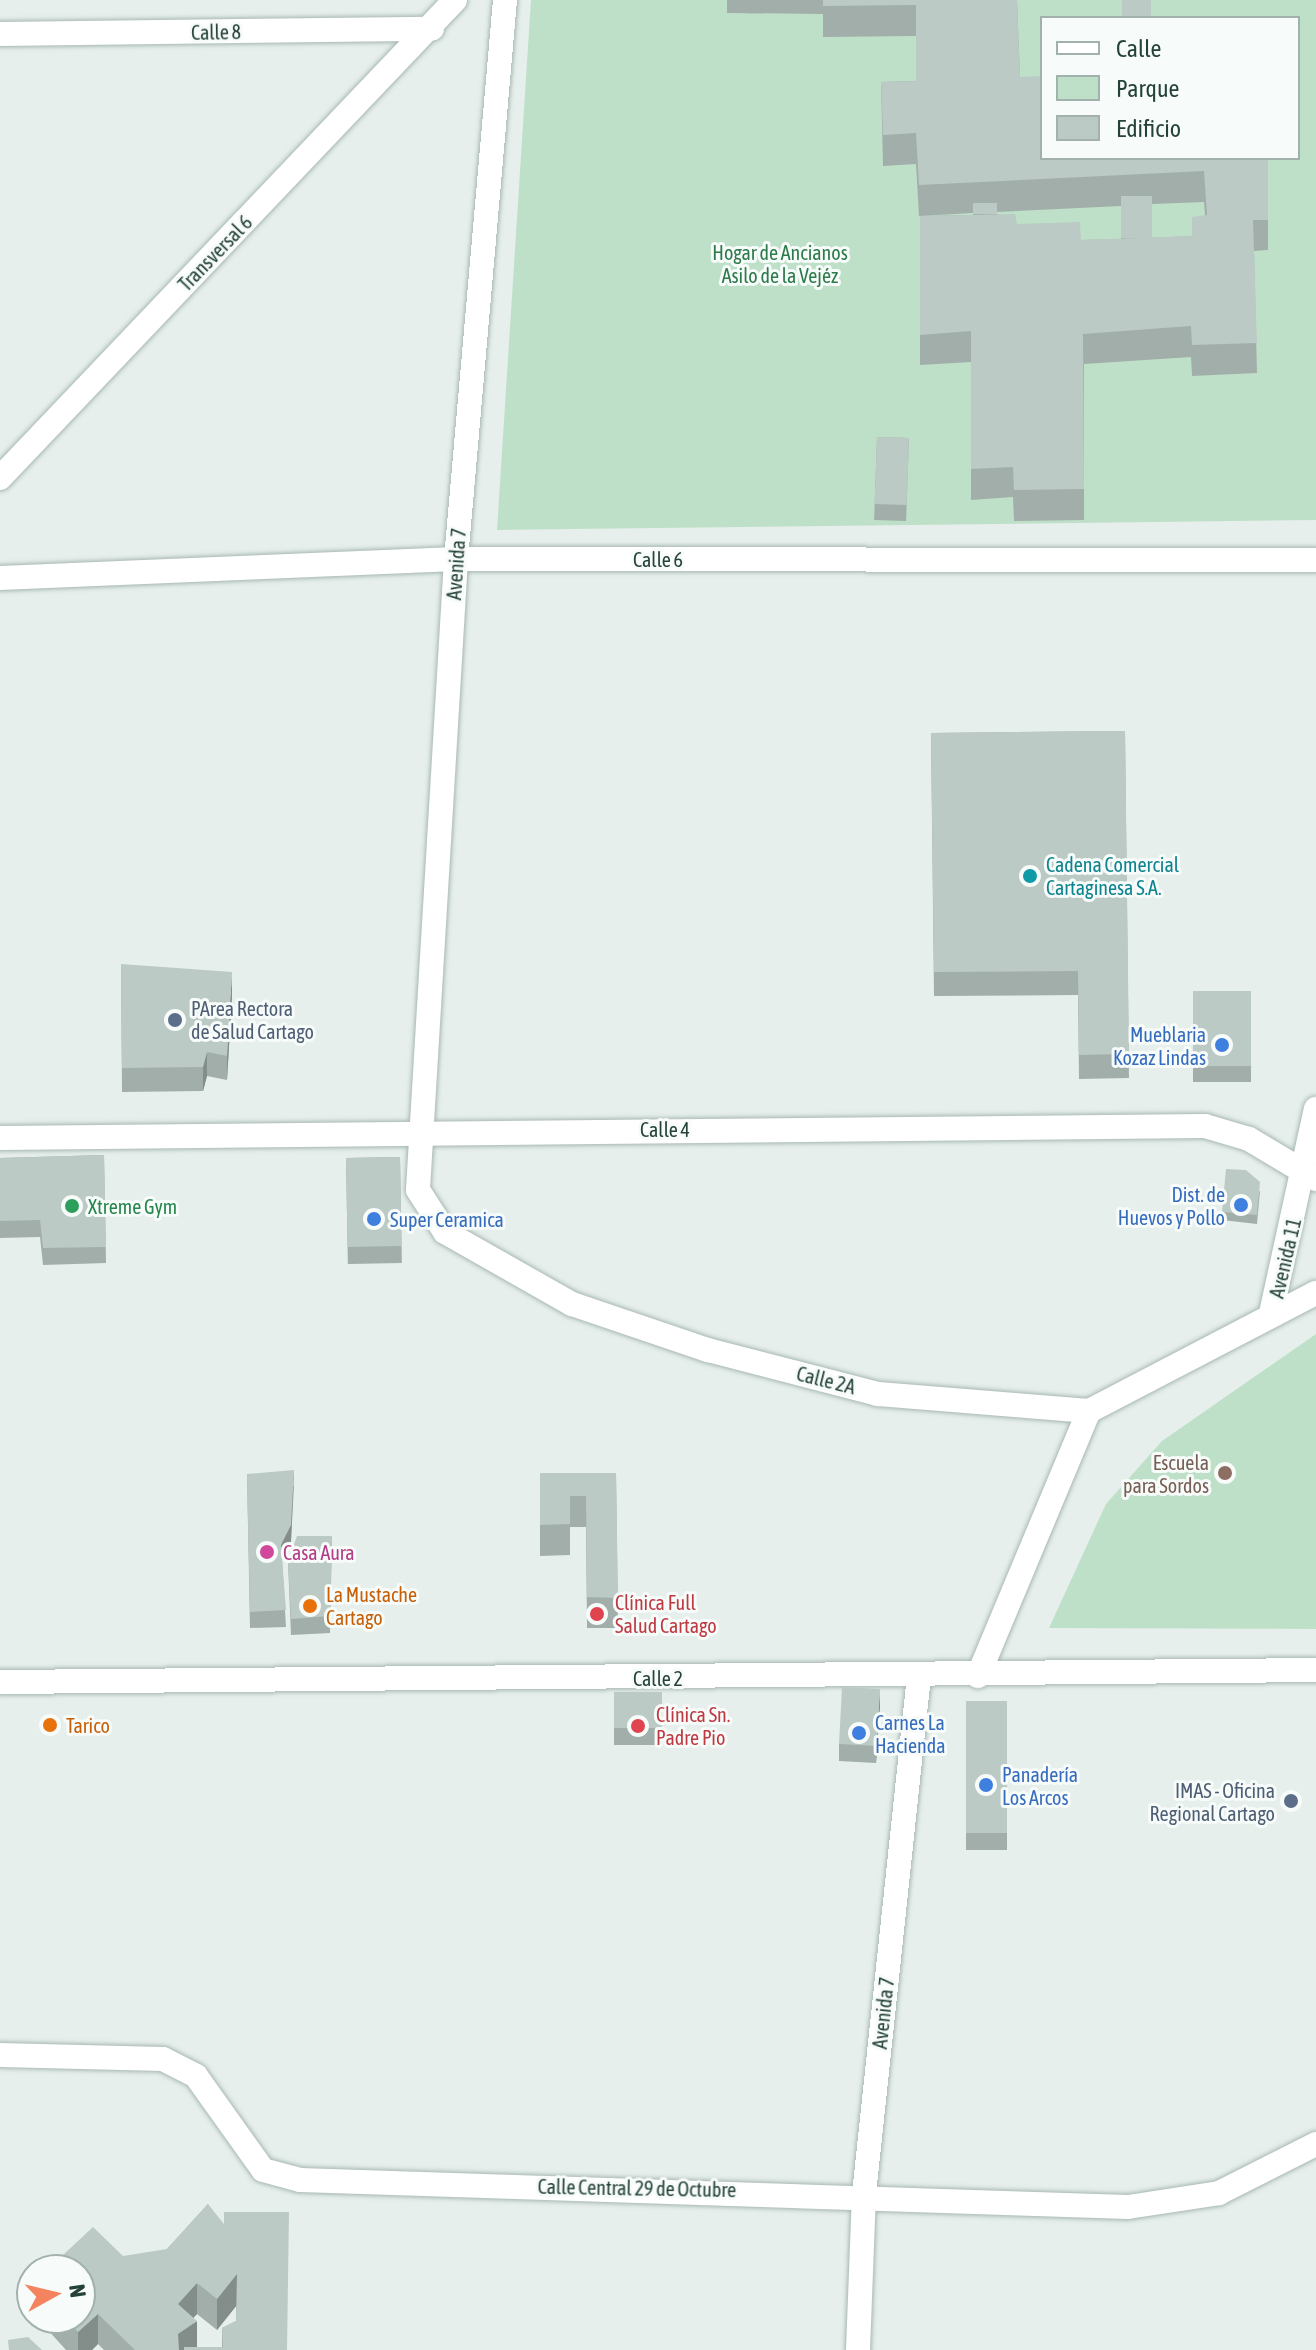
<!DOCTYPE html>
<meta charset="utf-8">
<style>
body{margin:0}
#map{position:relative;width:1316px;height:2350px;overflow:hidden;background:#e6efeb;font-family:"Asap Condensed",sans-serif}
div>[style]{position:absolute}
.green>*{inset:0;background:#bfe0c8}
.roads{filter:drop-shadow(0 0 2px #a8b8b2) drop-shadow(0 0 2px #a8b8b2)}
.street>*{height:24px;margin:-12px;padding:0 12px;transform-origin:12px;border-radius:12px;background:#fff}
.secondary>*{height:24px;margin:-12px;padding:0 12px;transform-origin:12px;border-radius:12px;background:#fff}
.wall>*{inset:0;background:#a1aea9;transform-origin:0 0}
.shaded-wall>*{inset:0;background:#838d89}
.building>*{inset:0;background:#bbcac4;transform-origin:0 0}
.dots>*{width:22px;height:22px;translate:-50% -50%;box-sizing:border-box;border:4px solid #f7fbf9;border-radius:50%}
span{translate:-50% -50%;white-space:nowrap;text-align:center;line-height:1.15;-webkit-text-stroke:6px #f7fbf9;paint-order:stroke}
.street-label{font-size:20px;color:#24423a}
.park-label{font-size:20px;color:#2d7a4b}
.culture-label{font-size:20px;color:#0d838f}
.left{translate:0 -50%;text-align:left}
.service-label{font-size:20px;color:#4e5e75}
.right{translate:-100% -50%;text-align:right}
.shop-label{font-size:20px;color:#366cbe}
.leisure-label{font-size:20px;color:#27864d}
.education-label{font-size:20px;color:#785e54}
.hotel-label{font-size:20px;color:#b23c85}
.food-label{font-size:20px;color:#c56008}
.health-label{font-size:20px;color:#be3a42}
.legend{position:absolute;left:1040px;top:16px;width:260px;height:144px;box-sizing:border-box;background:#f7fbf9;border:2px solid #a3b1ad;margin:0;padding:10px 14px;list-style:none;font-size:24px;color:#24423a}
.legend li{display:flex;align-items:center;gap:16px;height:40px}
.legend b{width:40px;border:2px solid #a3b1ad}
.north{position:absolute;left:16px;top:2254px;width:80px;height:80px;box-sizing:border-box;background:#f7fbf9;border:2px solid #a3b1ad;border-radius:50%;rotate:82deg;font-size:22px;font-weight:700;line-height:32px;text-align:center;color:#24423a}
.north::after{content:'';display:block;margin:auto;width:28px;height:36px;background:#f4845f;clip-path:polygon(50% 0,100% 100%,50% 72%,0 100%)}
</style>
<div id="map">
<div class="green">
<i style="clip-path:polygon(evenodd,531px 0,1316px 0,1316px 520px,497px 530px,531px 0,1042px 18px,1298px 18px,1298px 158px,1042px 158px,1042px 18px)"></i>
<i style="clip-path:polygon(1316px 1334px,1316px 1629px,1049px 1628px,1106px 1504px,1162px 1441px)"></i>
</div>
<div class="roads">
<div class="street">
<i style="left:505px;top:0;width:561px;rotate:95.01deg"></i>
<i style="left:456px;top:559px;width:632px;rotate:93.45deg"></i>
<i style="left:418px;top:1190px;width:50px;rotate:57.3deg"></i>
<i style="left:445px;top:1232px;width:146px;rotate:29.6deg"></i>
<i style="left:572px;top:1304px;width:144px;rotate:18.7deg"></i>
<i style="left:708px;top:1350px;width:176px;rotate:14.5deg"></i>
<i style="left:878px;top:1394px;width:212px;rotate:4.6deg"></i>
<i style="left:1089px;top:1411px;width:256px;rotate:-27.5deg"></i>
<i style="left:0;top:34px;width:432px;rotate:-0.7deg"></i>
<i style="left:0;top:478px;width:660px;rotate:-46.41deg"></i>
<i style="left:0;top:578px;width:456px;rotate:-2.4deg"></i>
<i style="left:456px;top:559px;width:860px;rotate:0.07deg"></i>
<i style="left:1271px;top:1313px;width:209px;rotate:-77.6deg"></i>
<i style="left:978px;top:1676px;width:287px;rotate:-67.3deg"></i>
<i style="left:0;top:2055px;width:163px;rotate:1.4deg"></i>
<i style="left:163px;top:2059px;width:37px;rotate:27deg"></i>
<i style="left:196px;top:2076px;width:115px;rotate:54.5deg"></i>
<i style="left:263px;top:2170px;width:38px;rotate:15deg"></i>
<i style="left:300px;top:2180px;width:828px;rotate:1.87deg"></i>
<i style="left:1128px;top:2207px;width:92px;rotate:-8.7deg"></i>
<i style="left:1219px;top:2193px;width:109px;rotate:-26.8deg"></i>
<i style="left:858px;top:2350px;width:156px;rotate:-87.8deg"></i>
<i style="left:864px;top:2194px;width:521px;rotate:-83.94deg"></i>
</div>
<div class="secondary">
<i style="left:0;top:1138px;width:1205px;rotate:-0.57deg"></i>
<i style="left:1205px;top:1126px;width:46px;rotate:16.5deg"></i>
<i style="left:1249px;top:1139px;width:78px;rotate:30.8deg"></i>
<i style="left:0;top:1682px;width:1316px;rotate:-0.52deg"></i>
</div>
</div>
<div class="wall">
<i style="clip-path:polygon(evenodd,727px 0,1017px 0,1020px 77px,1268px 158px,1268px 250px,1254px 251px,1257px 373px,1192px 376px,1191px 357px,1084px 364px,1084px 520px,1014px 521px,1013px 497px,971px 500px,971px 362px,920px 365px,920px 216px,973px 215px,973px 213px,919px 216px,916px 164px,883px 166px,881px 82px,916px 81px,916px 36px,823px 37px,823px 14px,727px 13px,727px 0,1204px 202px,1205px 215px,1192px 236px,1152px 238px,1152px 204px,1204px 202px,727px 0,1121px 206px,1121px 239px,1081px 240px,1017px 224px,997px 214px,997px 212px,1121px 206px)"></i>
<i style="left:877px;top:437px;width:32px;height:83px;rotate:2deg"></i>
<i style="clip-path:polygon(1125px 731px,1129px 1078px,1079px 1079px,1078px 995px,934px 996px,931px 733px)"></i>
<i style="clip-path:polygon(121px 964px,232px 996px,227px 1080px,207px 1076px,203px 1091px,122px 1092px)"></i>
<i style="left:1193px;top:991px;width:58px;height:91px"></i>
<i style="clip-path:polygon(104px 1155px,106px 1263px,43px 1265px,40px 1237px,0 1238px,0 1158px)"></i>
<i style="left:400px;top:1157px;width:106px;height:54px;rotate:89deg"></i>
<i style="clip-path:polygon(1260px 1191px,1257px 1224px,1222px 1220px,1222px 1212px)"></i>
<i style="clip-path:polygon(540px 1473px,616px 1473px,618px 1628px,587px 1628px,586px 1527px,570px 1527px,570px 1555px,540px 1556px)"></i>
<i style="clip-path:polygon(247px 1474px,294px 1486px,291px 1541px,282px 1560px,286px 1627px,250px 1628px)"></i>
<i style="clip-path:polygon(332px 1536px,330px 1633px,291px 1635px,288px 1562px)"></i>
<i style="left:614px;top:1692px;width:48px;height:53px"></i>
<i style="left:966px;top:1701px;width:41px;height:149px"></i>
<i style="clip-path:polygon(880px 1705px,876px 1763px,839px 1761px,839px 1744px)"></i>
<i style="clip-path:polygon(evenodd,208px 2204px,287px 2350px,104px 2350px,98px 2344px,92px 2350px,66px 2350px,37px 2318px,80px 2318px,167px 2249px,208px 2204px,236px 2306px,236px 2321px,222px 2328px,222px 2347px,197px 2347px,193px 2318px,197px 2314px,217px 2330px,236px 2306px)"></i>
</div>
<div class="shaded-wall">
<i style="clip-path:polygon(232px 972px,232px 996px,227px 1080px,227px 1056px)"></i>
<i style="clip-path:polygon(207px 1052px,207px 1076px,203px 1091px,203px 1067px)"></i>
<i style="clip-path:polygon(294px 1470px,291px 1541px,281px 1562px,281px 1545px)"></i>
<i style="clip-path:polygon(880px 1689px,880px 1705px,876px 1763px,876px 1746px)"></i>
<i style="clip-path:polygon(237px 2274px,237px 2305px,217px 2330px,217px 2299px)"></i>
<i style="clip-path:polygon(197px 2283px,197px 2314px,180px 2332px,197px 2321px,197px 2350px,178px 2350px,178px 2304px)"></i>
<i style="clip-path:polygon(98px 2314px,98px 2344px,92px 2350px,78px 2350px,78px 2332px)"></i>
</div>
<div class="building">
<i style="clip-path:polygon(823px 0,1017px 0,1020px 77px,1042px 76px,1042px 158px,1268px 158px,1268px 220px,1253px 220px,1257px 343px,1192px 345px,1191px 326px,1083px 334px,1084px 489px,1014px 490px,1013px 467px,971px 469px,971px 331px,920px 335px,920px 216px,1015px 214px,1017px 224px,1080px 222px,1081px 240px,1192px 236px,1192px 217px,1207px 215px,1204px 171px,919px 185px,916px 133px,883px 135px,881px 82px,916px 81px,916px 5px,823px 6px)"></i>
<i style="left:1122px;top:0;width:29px;height:18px"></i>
<i style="left:1152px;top:196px;width:42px;height:31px;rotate:90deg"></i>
<i style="left:997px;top:203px;width:11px;height:24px;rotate:90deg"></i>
<i style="left:877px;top:437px;width:32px;height:67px;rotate:2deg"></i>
<i style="clip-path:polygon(1125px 731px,1129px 1054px,1079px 1055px,1078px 971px,934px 972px,931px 733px)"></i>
<i style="clip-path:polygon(121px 964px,232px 972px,227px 1056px,207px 1052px,203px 1067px,122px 1068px)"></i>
<i style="left:1193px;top:991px;width:58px;height:75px"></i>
<i style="clip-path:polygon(104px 1155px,106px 1247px,43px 1248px,40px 1220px,0 1221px,0 1158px)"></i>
<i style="left:400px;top:1157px;width:89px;height:54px;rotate:89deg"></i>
<i style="clip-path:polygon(1226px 1169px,1246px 1170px,1260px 1182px,1257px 1215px,1222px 1212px)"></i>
<i style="clip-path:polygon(294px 1470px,291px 1525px,281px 1545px,286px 1610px,250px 1612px,247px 1474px)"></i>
<i style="clip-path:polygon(540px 1473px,616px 1473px,618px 1598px,587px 1597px,586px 1496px,570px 1496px,570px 1524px,540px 1525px)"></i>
<i style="clip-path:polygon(297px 1536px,332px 1536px,330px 1616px,291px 1619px,288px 1562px)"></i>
<i style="left:842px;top:1687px;width:38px;height:57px;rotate:3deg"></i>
<i style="left:614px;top:1692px;width:48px;height:36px"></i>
<i style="left:966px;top:1701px;width:41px;height:132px"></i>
<i style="clip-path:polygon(208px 2204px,224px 2224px,224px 2212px,289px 2212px,287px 2350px,184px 2350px,184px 2347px,223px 2347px,222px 2328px,236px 2321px,237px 2274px,217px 2299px,197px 2283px,178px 2304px,197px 2321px,178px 2334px,179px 2350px,135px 2350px,98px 2314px,78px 2332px,65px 2318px,80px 2318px,80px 2270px,47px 2270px,93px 2227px,123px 2256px,167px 2249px)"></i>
<i style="clip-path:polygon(28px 2337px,42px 2350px,9px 2350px,8px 2340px)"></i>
</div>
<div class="dots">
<i style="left:1030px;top:876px;background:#0f9aa8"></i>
<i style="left:175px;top:1020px;background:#5c6f8a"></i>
<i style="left:1222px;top:1045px;background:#3f7fe0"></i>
<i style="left:1241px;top:1205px;background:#3f7fe0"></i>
<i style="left:72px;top:1206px;background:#2e9e5b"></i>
<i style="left:374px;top:1219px;background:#3f7fe0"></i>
<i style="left:1225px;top:1473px;background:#8d6e63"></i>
<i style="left:267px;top:1552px;background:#d1479c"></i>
<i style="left:310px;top:1606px;background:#e8710a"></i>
<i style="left:597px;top:1614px;background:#e0444e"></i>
<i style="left:50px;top:1725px;background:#e8710a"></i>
<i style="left:638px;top:1726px;background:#e0444e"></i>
<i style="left:859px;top:1733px;background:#3f7fe0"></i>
<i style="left:986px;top:1785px;background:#3f7fe0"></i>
<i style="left:1291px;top:1801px;background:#5c6f8a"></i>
</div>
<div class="street-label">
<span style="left:216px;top:32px;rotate:-1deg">Calle 8</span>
<span style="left:215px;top:253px;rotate:-46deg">Transversal 6</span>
<span style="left:658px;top:559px">Calle 6</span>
<span style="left:456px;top:564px;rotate:-86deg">Avenida 7</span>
<span style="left:665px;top:1129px">Calle 4</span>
<span style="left:1285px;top:1258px;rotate:-77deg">Avenida 11</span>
<span style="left:826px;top:1380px;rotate:14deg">Calle 2A</span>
<span style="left:658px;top:1678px">Calle 2</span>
<span style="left:883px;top:2013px;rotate:-84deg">Avenida 7</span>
<span style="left:637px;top:2188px;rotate:1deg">Calle Central 29 de Octubre</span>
</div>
<div class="park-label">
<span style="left:780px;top:264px">Hogar de Ancianos<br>Asilo de la Vejéz</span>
</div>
<div class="culture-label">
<span class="left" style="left:1046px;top:876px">Cadena Comercial<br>Cartaginesa S.A.</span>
</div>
<div class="service-label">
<span class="left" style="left:191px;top:1020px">PArea Rectora<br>de Salud Cartago</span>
<span class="right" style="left:1275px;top:1802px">IMAS - Oficina<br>Regional Cartago</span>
</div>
<div class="shop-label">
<span class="right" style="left:1206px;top:1046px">Mueblaria<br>Kozaz Lindas</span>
<span class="right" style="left:1225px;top:1206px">Dist. de<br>Huevos y Pollo</span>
<span class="left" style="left:390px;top:1219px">Super Ceramica</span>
<span class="left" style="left:875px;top:1734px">Carnes La<br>Hacienda</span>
<span class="left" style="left:1002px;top:1786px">Panadería<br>Los Arcos</span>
</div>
<div class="leisure-label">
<span class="left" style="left:88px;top:1206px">Xtreme Gym</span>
</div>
<div class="education-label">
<span class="right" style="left:1209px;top:1474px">Escuela<br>para Sordos</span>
</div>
<div class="hotel-label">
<span class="left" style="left:283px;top:1552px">Casa Aura</span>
</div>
<div class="food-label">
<span class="left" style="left:326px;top:1606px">La Mustache<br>Cartago</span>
<span class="left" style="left:66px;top:1725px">Tarico</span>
</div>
<div class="health-label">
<span class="left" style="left:615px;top:1614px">Clínica Full<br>Salud Cartago</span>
<span class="left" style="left:656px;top:1726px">Clínica Sn.<br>Padre Pio</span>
</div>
<ul class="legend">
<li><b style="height:10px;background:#fff"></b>Calle</li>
<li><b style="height:22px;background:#bfe0c8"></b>Parque</li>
<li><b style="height:22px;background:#bbcac4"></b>Edificio</li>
</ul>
<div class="north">N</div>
</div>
